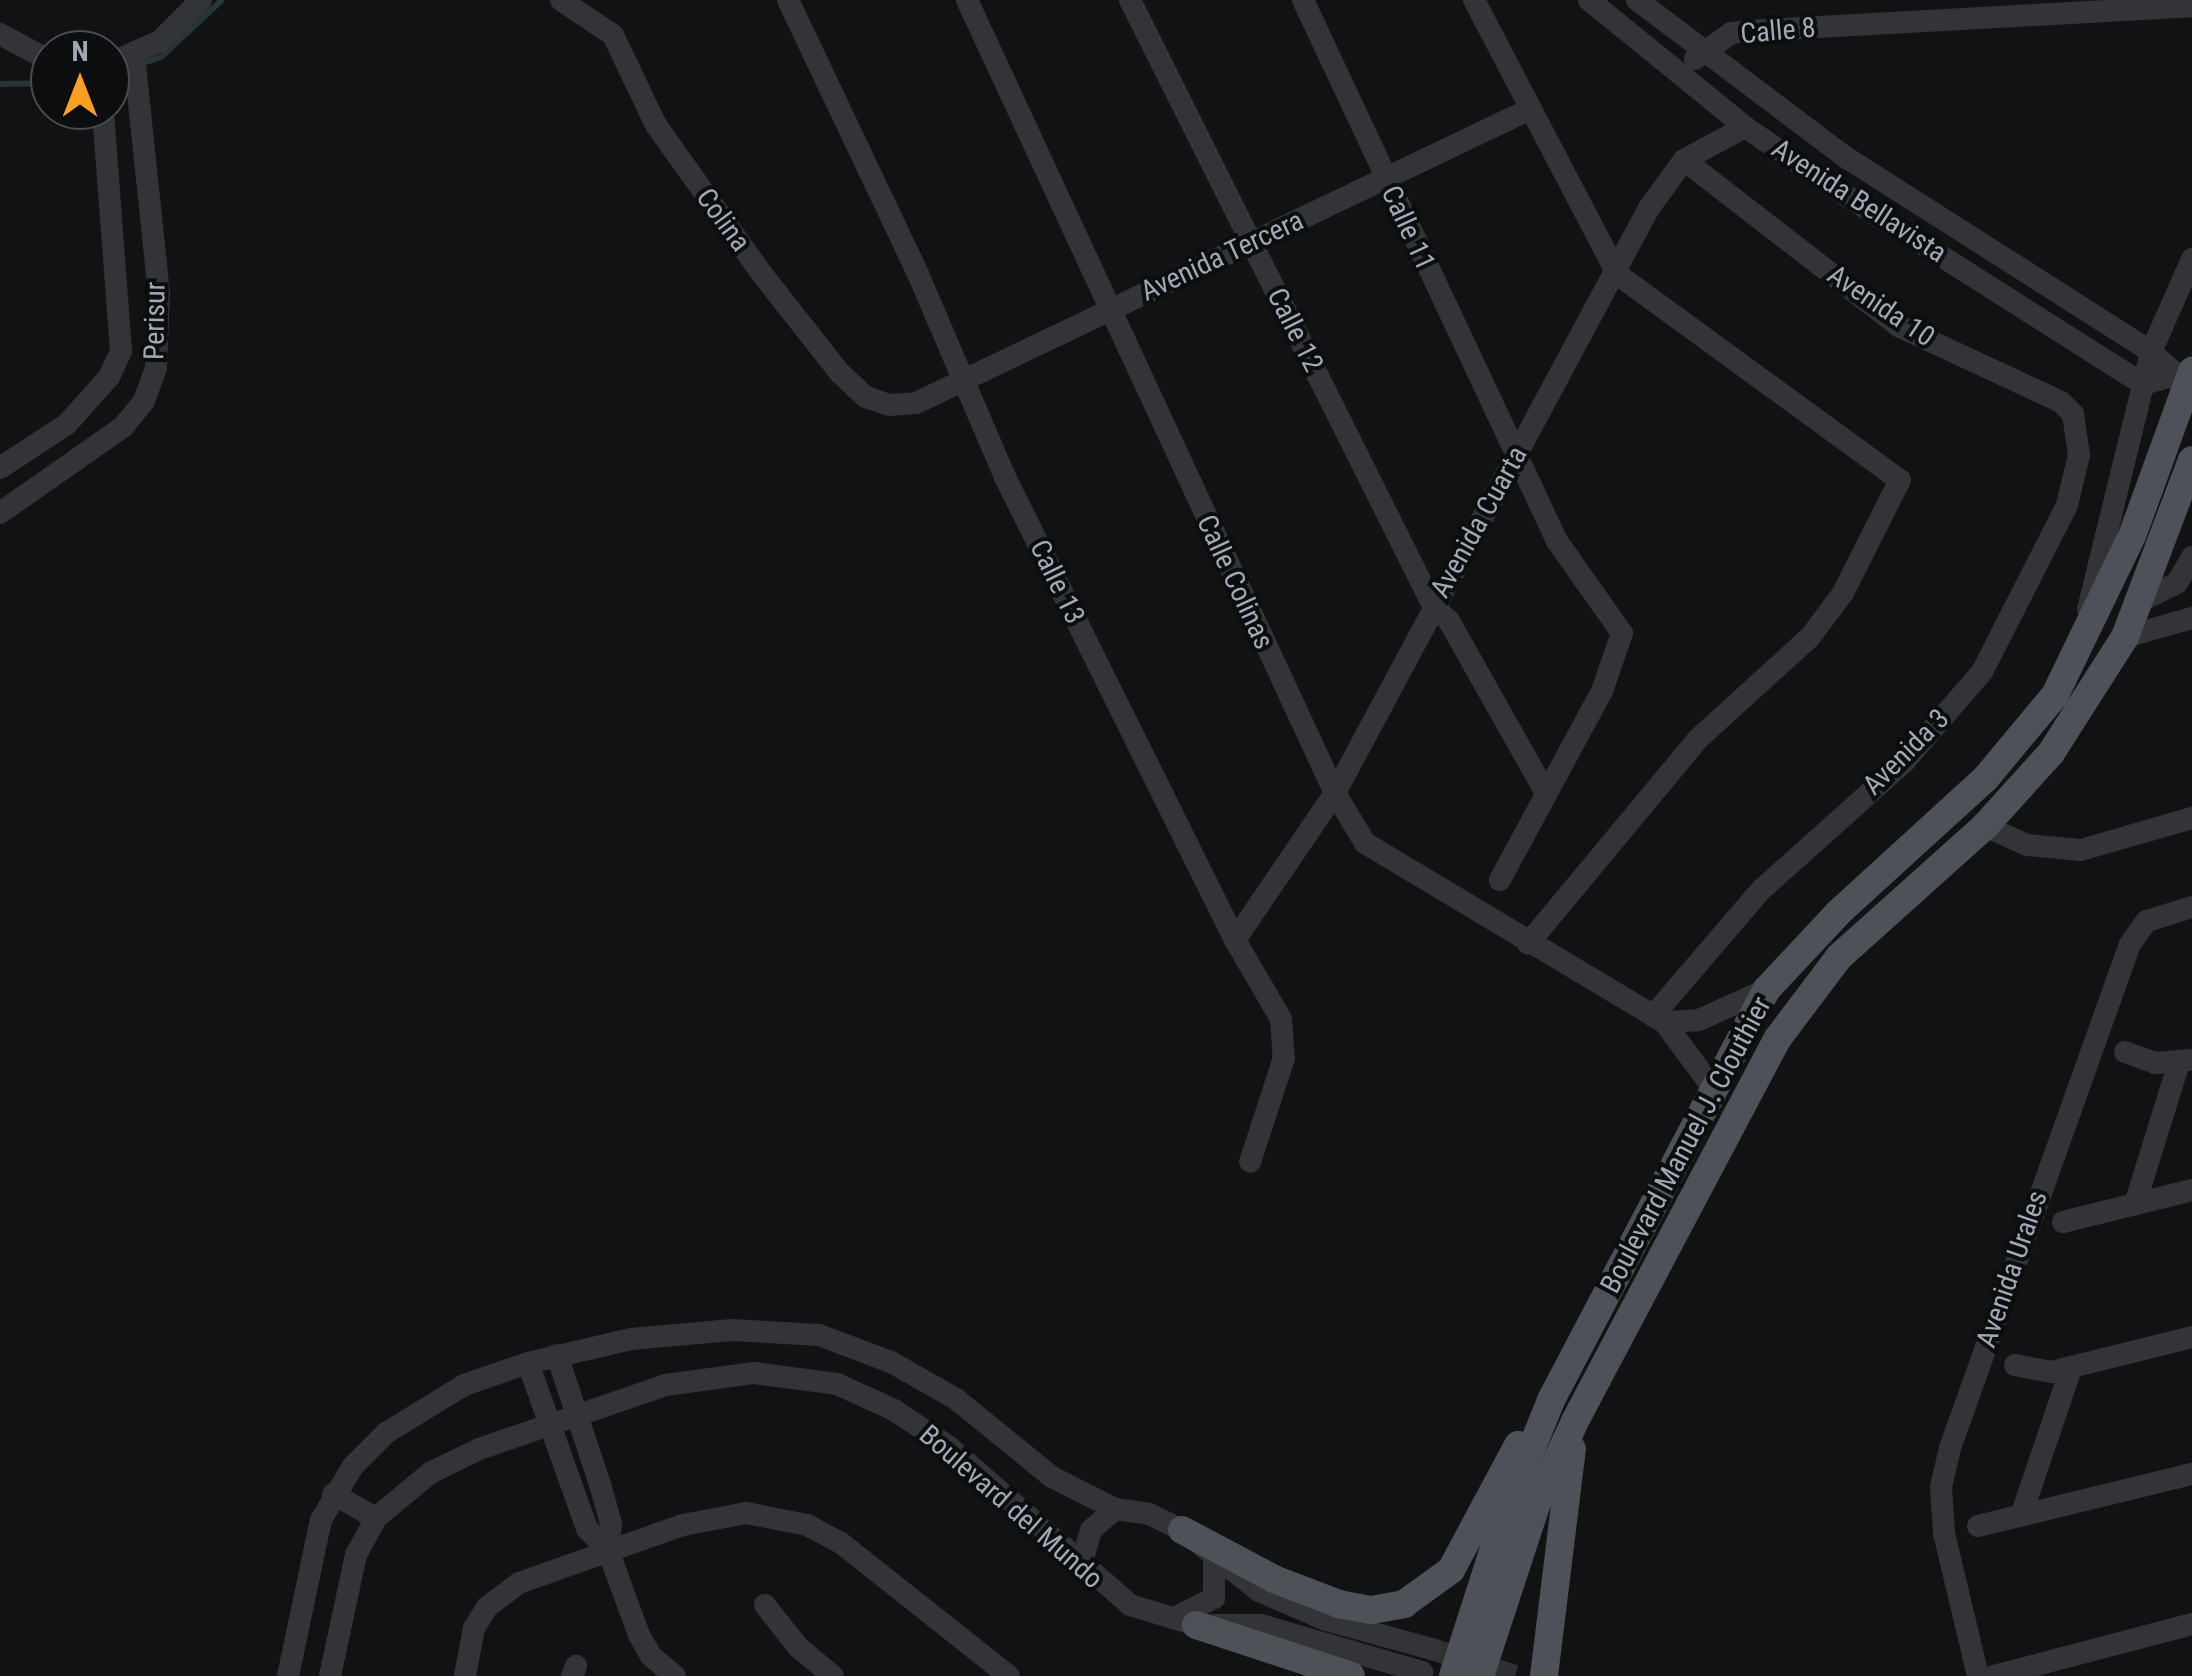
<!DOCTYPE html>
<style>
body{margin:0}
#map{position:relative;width:2192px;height:1676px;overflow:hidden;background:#111213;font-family:"Roboto Condensed",sans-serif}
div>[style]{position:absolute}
.stream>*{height:6px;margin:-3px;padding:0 3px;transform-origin:3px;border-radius:3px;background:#293439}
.minor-tunnel>*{height:22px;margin-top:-11px;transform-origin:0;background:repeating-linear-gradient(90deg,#2e3033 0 22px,transparent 0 33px)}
.minor>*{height:22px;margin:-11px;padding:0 11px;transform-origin:11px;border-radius:11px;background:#323438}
.major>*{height:28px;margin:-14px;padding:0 14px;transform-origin:14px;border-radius:14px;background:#4e5157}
span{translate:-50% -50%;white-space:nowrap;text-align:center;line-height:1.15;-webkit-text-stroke:8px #0c0d0e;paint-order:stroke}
.street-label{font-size:28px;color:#a2a9b5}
.north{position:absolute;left:30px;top:30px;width:100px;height:100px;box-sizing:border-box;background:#0c0d0e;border:2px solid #484b51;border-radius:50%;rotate:0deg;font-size:28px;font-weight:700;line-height:40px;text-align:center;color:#a2a9b5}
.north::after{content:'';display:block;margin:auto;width:35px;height:45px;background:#fb9f21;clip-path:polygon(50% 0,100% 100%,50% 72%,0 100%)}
</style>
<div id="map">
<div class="stream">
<i style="left:110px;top:74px;width:54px;rotate:-18.4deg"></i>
<i style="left:161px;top:57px;width:83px;rotate:-43.1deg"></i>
<i style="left:0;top:84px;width:50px;rotate:-1.1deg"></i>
</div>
<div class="minor-tunnel">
<i style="left:1432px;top:1649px;width:87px;rotate:18deg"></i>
</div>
<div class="minor">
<i style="left:561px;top:0;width:63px;rotate:33.9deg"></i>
<i style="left:613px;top:35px;width:100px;rotate:64.5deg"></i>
<i style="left:656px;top:125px;width:183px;rotate:54.6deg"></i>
<i style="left:762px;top:274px;width:126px;rotate:51.8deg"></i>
<i style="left:840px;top:373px;width:35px;rotate:43deg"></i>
<i style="left:866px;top:397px;width:24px;rotate:19deg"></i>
<i style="left:889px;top:405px;width:27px;rotate:-4deg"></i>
<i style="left:916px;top:403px;width:679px;rotate:-25.58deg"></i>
<i style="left:788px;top:0;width:303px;rotate:64.6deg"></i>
<i style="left:918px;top:274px;width:221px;rotate:66.8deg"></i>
<i style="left:1005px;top:477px;width:517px;rotate:63.58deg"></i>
<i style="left:1235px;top:940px;width:91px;rotate:59.8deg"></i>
<i style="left:1281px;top:1019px;width:39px;rotate:86deg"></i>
<i style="left:1284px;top:1058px;width:109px;rotate:108.1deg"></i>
<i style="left:967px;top:0;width:874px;rotate:65.11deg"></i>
<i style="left:1335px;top:793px;width:58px;rotate:59deg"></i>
<i style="left:1365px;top:843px;width:348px;rotate:30.9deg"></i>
<i style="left:1664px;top:1022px;width:82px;rotate:53.4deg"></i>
<i style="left:1130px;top:0;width:678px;rotate:63.43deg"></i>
<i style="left:1433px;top:606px;width:22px;rotate:43deg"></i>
<i style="left:1449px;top:621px;width:197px;rotate:60.6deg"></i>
<i style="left:1303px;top:0;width:598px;rotate:64.85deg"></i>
<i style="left:1557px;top:541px;width:113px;rotate:54.8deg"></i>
<i style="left:1622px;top:633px;width:61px;rotate:109deg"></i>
<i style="left:1602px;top:691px;width:215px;rotate:118.4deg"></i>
<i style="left:1474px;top:0;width:309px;rotate:62.4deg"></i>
<i style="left:1617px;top:274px;width:350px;rotate:36.1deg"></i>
<i style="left:1900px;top:480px;width:127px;rotate:116.8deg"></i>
<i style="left:1843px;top:593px;width:55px;rotate:126.9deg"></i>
<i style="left:1810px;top:637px;width:151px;rotate:137.7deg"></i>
<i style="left:1698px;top:739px;width:266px;rotate:129.7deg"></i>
<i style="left:1589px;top:0;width:201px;rotate:39.1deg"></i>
<i style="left:1745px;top:127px;width:121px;rotate:34.2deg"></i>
<i style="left:1845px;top:195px;width:353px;rotate:32.4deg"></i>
<i style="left:2143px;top:384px;width:30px;rotate:-15deg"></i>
<i style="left:1637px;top:0;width:263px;rotate:37deg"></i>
<i style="left:1847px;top:158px;width:361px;rotate:32.5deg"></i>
<i style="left:2151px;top:352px;width:44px;rotate:41.3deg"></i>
<i style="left:0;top:34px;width:57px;rotate:28.4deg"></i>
<i style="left:1695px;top:59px;width:44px;rotate:-35.8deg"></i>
<i style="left:1731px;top:33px;width:17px;rotate:-7deg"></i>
<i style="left:1748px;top:31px;width:445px;rotate:-3.2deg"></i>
<i style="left:110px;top:63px;width:55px;rotate:-23.7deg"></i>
<i style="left:160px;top:41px;width:58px;rotate:-45deg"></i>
<i style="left:0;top:468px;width:80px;rotate:-33.3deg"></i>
<i style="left:67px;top:424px;width:63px;rotate:-48.2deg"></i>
<i style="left:109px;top:377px;width:29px;rotate:-65deg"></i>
<i style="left:121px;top:351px;width:242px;rotate:-94.3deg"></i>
<i style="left:0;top:513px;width:150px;rotate:-35deg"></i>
<i style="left:123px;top:427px;width:33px;rotate:-51deg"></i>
<i style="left:144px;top:401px;width:35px;rotate:-70deg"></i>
<i style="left:156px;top:368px;width:75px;rotate:-87.7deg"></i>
<i style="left:159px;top:293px;width:238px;rotate:-96deg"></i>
<i style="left:2141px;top:601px;width:40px;rotate:-26.6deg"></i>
<i style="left:2177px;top:583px;width:30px;rotate:-60deg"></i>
<i style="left:2088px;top:609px;width:265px;rotate:-76.2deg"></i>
<i style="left:2151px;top:352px;width:102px;rotate:-66.2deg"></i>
<i style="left:2125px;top:637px;width:70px;rotate:-15.8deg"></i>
<i style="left:1985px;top:826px;width:46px;rotate:24.3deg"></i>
<i style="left:2027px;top:845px;width:54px;rotate:5.3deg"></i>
<i style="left:2081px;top:850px;width:116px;rotate:-16.1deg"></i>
<i style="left:1235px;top:940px;width:178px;rotate:-55.8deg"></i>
<i style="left:1335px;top:793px;width:664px;rotate:-61.78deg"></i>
<i style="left:1649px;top:208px;width:59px;rotate:-53.9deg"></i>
<i style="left:1684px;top:160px;width:69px;rotate:-28.4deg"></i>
<i style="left:1653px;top:1016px;width:166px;rotate:-49.4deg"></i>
<i style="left:1761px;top:890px;width:192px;rotate:-41.8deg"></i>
<i style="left:1904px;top:762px;width:119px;rotate:-49.1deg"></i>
<i style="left:1982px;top:672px;width:187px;rotate:-63deg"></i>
<i style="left:2067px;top:505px;width:51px;rotate:-76.5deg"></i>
<i style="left:2079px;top:455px;width:41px;rotate:-98.3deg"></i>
<i style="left:2073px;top:414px;width:17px;rotate:-135deg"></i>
<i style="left:2061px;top:402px;width:178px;rotate:-155deg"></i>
<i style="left:1900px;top:327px;width:273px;rotate:-142.3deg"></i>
<i style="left:1664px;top:1022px;width:35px;rotate:-3deg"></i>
<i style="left:1699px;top:1020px;width:75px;rotate:-24.5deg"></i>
<i style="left:2125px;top:1052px;width:32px;rotate:20deg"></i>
<i style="left:2155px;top:1063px;width:34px;rotate:-5deg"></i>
<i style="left:2135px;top:1204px;width:148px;rotate:-72.7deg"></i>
<i style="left:2063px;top:1222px;width:133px;rotate:-13.9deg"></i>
<i style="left:557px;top:1355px;width:136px;rotate:71.6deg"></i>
<i style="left:600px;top:1484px;width:41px;rotate:74.6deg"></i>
<i style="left:611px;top:1524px;width:26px;rotate:97deg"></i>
<i style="left:608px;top:1550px;width:90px;rotate:70deg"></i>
<i style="left:639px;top:1635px;width:24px;rotate:60deg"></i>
<i style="left:651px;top:1656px;width:31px;rotate:40deg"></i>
<i style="left:528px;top:1363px;width:176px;rotate:70.4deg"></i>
<i style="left:587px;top:1529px;width:30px;rotate:45deg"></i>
<i style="left:2015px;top:1365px;width:37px;rotate:11deg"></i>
<i style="left:2051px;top:1372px;width:145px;rotate:-13.9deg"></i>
<i style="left:333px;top:1494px;width:49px;rotate:29.2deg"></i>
<i style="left:2021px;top:1516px;width:156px;rotate:-71.3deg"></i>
<i style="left:1978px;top:1526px;width:220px;rotate:-13.7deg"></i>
<i style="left:1081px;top:1565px;width:36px;rotate:-74deg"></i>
<i style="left:1091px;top:1530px;width:32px;rotate:-41deg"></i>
<i style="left:765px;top:1605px;width:53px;rotate:51.8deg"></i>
<i style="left:798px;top:1647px;width:45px;rotate:39.6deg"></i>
<i style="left:1174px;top:1618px;width:45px;rotate:-26.6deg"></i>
<i style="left:1214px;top:1598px;width:38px;rotate:-90deg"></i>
<i style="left:288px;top:1676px;width:159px;rotate:-78.1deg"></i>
<i style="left:321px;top:1520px;width:63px;rotate:-59.3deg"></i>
<i style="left:353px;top:1466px;width:47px;rotate:-45deg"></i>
<i style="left:386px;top:1433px;width:92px;rotate:-31.6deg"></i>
<i style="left:464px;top:1385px;width:68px;rotate:-19deg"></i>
<i style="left:528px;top:1363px;width:106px;rotate:-13.1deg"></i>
<i style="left:631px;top:1339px;width:101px;rotate:-5.1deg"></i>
<i style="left:732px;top:1330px;width:87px;rotate:3.3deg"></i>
<i style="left:819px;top:1335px;width:77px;rotate:20.6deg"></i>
<i style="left:891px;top:1362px;width:75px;rotate:29.6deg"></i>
<i style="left:956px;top:1399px;width:124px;rotate:39.1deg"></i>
<i style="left:1052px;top:1477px;width:71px;rotate:26.9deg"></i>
<i style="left:1115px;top:1509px;width:34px;rotate:8deg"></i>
<i style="left:1149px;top:1514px;width:37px;rotate:26deg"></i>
<i style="left:1182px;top:1530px;width:98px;rotate:38.4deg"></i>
<i style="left:1259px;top:1591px;width:73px;rotate:23.4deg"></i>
<i style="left:1326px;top:1620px;width:110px;rotate:15.3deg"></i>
<i style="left:330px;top:1676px;width:124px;rotate:-77.9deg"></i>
<i style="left:356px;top:1555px;width:42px;rotate:-61.6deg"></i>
<i style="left:376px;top:1518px;width:70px;rotate:-39.8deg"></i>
<i style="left:430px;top:1473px;width:55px;rotate:-26.1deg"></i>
<i style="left:479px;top:1449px;width:198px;rotate:-18.9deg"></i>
<i style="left:666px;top:1385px;width:89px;rotate:-7.8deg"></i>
<i style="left:754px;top:1373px;width:84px;rotate:7.5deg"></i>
<i style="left:837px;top:1384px;width:63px;rotate:24.5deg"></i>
<i style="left:894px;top:1410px;width:65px;rotate:33.7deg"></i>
<i style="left:948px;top:1446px;width:242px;rotate:41.1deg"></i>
<i style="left:1130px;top:1605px;width:69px;rotate:16.9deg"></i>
<i style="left:1196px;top:1625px;width:65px"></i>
<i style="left:1261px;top:1625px;width:168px;rotate:16.3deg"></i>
<i style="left:465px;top:1676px;width:49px;rotate:-79.4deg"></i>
<i style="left:474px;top:1628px;width:25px;rotate:-58deg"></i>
<i style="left:487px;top:1607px;width:40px;rotate:-37deg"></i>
<i style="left:519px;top:1583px;width:174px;rotate:-19.5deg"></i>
<i style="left:683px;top:1525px;width:64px;rotate:-10.8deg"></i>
<i style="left:746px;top:1513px;width:62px;rotate:11.1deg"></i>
<i style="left:807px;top:1525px;width:38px;rotate:28deg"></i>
<i style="left:841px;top:1543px;width:214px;rotate:38.4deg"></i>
<i style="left:572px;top:1676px;width:11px;rotate:-68deg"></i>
<i style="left:1978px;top:1676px;width:147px;rotate:-103.4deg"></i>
<i style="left:1944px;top:1533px;width:46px;rotate:-93.7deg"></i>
<i style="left:1941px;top:1487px;width:40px;rotate:-77deg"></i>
<i style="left:1950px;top:1448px;width:535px;rotate:-70.35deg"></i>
<i style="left:2130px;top:944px;width:29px;rotate:-54deg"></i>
<i style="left:2147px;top:921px;width:47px;rotate:-17.3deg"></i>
<i style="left:1994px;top:1676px;width:205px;rotate:-14.7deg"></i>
</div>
<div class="major">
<i style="left:1182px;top:1530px;width:104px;rotate:28deg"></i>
<i style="left:1274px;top:1579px;width:70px;rotate:21deg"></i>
<i style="left:1339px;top:1604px;width:33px;rotate:11deg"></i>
<i style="left:1371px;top:1610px;width:34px;rotate:-10deg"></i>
<i style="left:1404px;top:1604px;width:58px;rotate:-35.9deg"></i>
<i style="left:1451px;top:1570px;width:142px;rotate:-61.8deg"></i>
<i style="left:1196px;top:1625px;width:163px;rotate:18.2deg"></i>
<i style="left:1453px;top:1676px;width:170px;rotate:-72.2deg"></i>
<i style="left:1505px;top:1514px;width:123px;rotate:-68deg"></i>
<i style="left:1551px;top:1400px;width:464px;rotate:-62.3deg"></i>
<i style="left:1767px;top:989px;width:104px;rotate:-46.9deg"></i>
<i style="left:1838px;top:913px;width:199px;rotate:-42.4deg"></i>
<i style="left:1985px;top:779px;width:109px;rotate:-50.2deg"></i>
<i style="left:2055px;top:695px;width:177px;rotate:-64.2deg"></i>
<i style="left:2132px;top:536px;width:176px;rotate:-70deg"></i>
<i style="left:1480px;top:1676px;width:182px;rotate:-71.8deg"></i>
<i style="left:1537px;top:1503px;width:90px;rotate:-65.1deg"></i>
<i style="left:1575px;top:1421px;width:433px;rotate:-62.1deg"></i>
<i style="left:1778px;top:1038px;width:101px;rotate:-53deg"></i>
<i style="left:1839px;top:957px;width:196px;rotate:-41.9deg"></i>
<i style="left:1985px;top:826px;width:98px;rotate:-47.9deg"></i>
<i style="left:2051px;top:753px;width:138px;rotate:-57.5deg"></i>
<i style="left:2125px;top:637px;width:189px;rotate:-69.3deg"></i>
<i style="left:1544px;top:1676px;width:229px;rotate:-83deg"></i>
</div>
<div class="street-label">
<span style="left:1778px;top:31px;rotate:-5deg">Calle 8</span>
<span style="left:1859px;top:201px;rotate:33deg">Avenida Bellavista</span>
<span style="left:723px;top:220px;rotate:54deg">Colina</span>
<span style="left:1408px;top:228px;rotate:65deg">Calle 11</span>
<span style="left:1222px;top:256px;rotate:-25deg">Avenida Tercera</span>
<span style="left:1881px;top:306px;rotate:34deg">Avenida 10</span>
<span style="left:155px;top:321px;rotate:-89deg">Perisur</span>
<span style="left:1295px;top:330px;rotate:63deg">Calle 12</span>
<span style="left:1479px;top:522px;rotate:-61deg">Avenida Cuarta</span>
<span style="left:1057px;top:582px;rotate:64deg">Calle 13</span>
<span style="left:1235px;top:582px;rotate:65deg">Calle Colinas</span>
<span style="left:1906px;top:752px;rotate:-45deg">Avenida 3</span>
<span style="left:1686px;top:1145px;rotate:-62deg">Boulevard Manuel J. Clouthier</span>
<span style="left:2012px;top:1269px;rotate:-71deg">Avenida Urales</span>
<span style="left:1011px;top:1507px;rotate:41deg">Boulevard del Mundo</span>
</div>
<div class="north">N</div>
</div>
